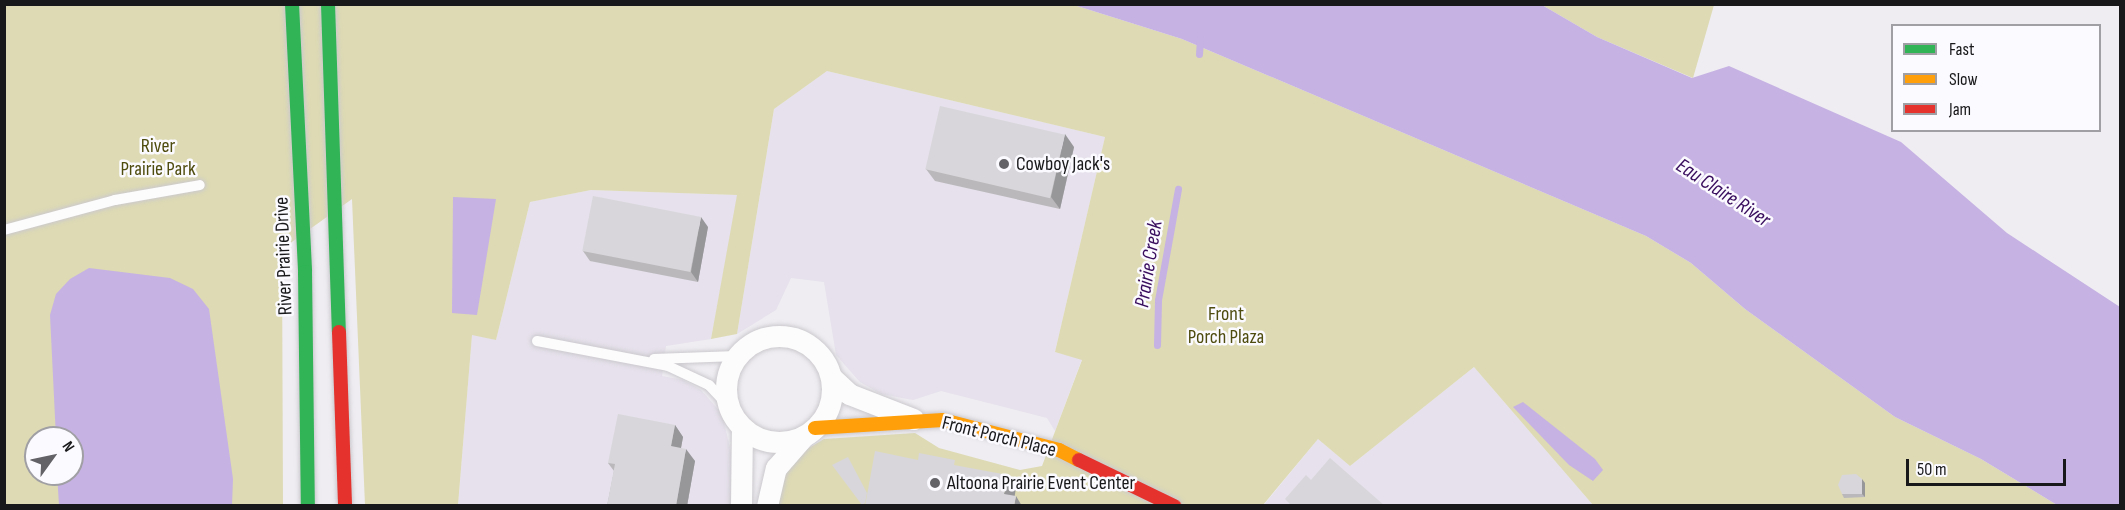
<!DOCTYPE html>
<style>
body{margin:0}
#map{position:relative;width:2125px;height:510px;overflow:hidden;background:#efedf2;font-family:"Sofia Sans Condensed",sans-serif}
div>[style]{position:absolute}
.built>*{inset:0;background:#e6e1ec}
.green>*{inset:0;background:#dddab4}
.water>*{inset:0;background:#c6b2e3}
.stream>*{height:7px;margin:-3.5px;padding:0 3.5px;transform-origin:3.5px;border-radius:3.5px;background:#c6b2e3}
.roads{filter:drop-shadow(0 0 2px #cbc9cd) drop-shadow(0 0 2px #cbc9cd)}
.lane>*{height:10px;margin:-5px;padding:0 5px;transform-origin:5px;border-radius:5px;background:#fdfcfd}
.street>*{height:21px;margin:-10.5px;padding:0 10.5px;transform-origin:10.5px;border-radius:10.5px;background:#fdfcfd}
.street>.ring{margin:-10.5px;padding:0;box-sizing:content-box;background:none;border:21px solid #fdfcfd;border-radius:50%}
.fast>*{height:14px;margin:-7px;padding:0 7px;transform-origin:7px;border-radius:7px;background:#30b455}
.slow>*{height:14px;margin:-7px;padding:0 7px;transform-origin:7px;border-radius:7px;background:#ff9f0a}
.jam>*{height:14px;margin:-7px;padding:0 7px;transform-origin:7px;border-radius:7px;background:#e5322d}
.wall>*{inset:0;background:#bab8bb}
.shaded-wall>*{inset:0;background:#979699}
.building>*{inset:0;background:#d8d6da;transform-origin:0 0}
.dots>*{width:16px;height:16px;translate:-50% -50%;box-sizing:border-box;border:3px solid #fbfafe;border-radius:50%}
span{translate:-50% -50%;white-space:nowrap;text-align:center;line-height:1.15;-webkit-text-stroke:5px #fbfafe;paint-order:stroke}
.park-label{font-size:20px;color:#4f4c0f}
.poi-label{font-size:20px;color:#18171a}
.left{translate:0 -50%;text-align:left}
.street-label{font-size:20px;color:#18171a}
.water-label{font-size:21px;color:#390d5e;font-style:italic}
.frame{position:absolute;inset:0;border:6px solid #18171a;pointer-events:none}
.legend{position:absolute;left:1891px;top:24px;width:210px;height:108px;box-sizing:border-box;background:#fbfafe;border:2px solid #a09fa3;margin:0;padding:8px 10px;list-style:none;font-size:18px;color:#18171a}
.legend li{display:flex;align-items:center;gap:12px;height:30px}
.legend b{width:30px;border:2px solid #a09fa3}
.north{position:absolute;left:24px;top:426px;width:60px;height:60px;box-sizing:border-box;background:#fbfafe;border:2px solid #a09fa3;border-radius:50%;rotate:57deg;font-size:16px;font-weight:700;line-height:24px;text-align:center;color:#18171a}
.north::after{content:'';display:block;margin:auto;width:21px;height:27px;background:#636266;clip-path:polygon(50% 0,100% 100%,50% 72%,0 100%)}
.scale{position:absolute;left:1906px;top:459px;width:160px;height:27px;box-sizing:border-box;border:3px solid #18171a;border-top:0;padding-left:8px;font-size:18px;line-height:21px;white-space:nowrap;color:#18171a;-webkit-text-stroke:4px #fbfafe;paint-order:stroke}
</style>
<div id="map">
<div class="built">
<i style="clip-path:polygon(827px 71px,1105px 137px,1055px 352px,1082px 359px,1055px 431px,1047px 418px,941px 391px,913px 400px,881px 394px,860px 382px,836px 355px,824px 282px,791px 278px,776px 310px,737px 334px,774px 109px)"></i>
<i style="clip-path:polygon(591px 190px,738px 195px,711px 339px,666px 346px,662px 376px,683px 380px,701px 390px,722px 414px,731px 452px,733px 505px,458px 506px,472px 334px,496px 340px,530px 202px)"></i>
<i style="clip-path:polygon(1474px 367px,1593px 505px,1263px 506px,1318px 439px,1350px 466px)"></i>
</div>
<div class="green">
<i style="clip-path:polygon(evenodd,4px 5px,1074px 5px,1182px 39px,1646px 236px,1691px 263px,1745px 309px,1895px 417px,1981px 459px,2057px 505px,1593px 505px,1474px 367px,1350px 466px,1318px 439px,1263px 505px,775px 505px,789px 466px,797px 455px,824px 439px,915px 433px,939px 448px,1020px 470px,1042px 466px,1082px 360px,1055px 352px,1105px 137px,827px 71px,774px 109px,737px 334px,711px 339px,737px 195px,591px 190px,530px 202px,496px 340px,472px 335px,458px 505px,365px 505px,352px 199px,282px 249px,283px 505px,5px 505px,4px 5px,36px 438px,72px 438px,72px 474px,36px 474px,36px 438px)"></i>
<i style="clip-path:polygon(1542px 5px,1714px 5px,1693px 78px,1597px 37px)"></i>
</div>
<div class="water">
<i style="clip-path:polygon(1074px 5px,1542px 5px,1597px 37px,1692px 78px,1729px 66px,1901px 142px,2007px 233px,2120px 307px,2120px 505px,2057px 505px,1981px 459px,1895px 417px,1745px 309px,1691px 263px,1646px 236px,1182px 39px)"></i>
<i style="clip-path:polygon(453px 197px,496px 199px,477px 315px,452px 313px)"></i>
<i style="clip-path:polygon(89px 268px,170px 278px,193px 289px,209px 309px,233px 479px,232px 505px,59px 505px,57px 474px,72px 474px,72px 438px,56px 438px,50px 315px,56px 294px,70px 279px)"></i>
<i style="clip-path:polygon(1523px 402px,1595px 459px,1603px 470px,1593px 481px,1569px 465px,1513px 407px)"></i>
</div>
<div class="stream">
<i style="left:1199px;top:54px;width:15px;rotate:-86deg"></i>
<i style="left:1157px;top:345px;width:45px;rotate:-88.7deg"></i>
<i style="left:1158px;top:300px;width:113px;rotate:-79.8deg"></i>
</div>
<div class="roads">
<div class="lane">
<i style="left:4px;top:230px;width:115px;rotate:-15.1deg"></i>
<i style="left:115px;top:200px;width:86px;rotate:-10deg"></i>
<i style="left:537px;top:341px;width:133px;rotate:10.8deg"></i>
<i style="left:668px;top:366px;width:45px;rotate:24.9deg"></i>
<i style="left:709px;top:385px;width:33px;rotate:47deg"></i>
<i style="left:654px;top:359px;width:83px;rotate:-2.1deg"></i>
</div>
<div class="street">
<i class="ring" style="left:726px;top:336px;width:85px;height:85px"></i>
<i style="left:831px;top:377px;width:25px;rotate:43deg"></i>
<i style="left:849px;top:394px;width:69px;rotate:21.3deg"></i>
<i style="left:741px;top:506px;width:79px;rotate:-89.3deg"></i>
<i style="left:767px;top:506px;width:39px;rotate:-77deg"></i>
<i style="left:776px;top:468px;width:41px;rotate:-48.9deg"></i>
</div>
<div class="fast">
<i style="left:292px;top:4px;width:268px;rotate:87.2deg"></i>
<i style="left:305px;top:272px;width:234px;rotate:89.3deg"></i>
<i style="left:328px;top:4px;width:328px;rotate:88.1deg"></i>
</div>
<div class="slow">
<i style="left:815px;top:428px;width:128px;rotate:-3.6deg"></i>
<i style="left:943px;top:420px;width:120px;rotate:14.5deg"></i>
<i style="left:1059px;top:450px;width:22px;rotate:27deg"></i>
</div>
<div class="jam">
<i style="left:339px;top:332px;width:174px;rotate:88deg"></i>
<i style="left:1079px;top:460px;width:106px;rotate:25.8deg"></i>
</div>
</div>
<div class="wall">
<i style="clip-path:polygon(1074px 147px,1060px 209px,935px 181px,926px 169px)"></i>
<i style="clip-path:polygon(708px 227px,698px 282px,590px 261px,583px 251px)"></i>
<i style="clip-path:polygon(675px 425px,683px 437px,681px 448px,695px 461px,687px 506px,607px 506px,614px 471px,608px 463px)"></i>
<i style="clip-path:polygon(1865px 483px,1865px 497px,1844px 498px,1842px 494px)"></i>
</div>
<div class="shaded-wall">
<i style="clip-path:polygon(1065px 134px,1074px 147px,1060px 209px,1051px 197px)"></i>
<i style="clip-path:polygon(701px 217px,708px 227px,698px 282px,691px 272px)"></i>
<i style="clip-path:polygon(675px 425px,683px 437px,679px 458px,671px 446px)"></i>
<i style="clip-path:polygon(686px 449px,695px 461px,687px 506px,676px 506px)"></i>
<i style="clip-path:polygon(1008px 475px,1016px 488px,1013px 506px,1004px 494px)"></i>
<i style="clip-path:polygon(1862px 479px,1865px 483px,1865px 497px,1862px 494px)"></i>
<i style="clip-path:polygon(1016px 496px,1022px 506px,1014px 506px)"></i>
</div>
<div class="building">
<i style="left:940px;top:106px;width:128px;height:65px;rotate:13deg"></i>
<i style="left:593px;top:196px;width:110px;height:56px;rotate:11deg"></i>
<i style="clip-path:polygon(618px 414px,675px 425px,671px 446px,686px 449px,676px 506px,607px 506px,615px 464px,608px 463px)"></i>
<i style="clip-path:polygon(875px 451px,918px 460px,919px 453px,955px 460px,954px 465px,1008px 475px,1004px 494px,1016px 496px,1014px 506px,865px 506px)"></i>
<i style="clip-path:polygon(848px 457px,867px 493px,865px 503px,862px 505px,832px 465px)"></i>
<i style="clip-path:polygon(1330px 458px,1385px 506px,1292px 506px,1285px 499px,1306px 475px,1311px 480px)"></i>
<i style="clip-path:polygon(1856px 474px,1862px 479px,1862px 494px,1842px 494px,1838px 485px,1842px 475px)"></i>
</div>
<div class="dots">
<i style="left:1004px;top:164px;background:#636266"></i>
<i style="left:935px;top:483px;background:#636266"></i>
</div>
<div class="park-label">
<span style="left:158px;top:158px">River<br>Prairie Park</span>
<span style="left:1226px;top:326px">Front<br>Porch Plaza</span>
</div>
<div class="poi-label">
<span class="left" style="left:1016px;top:164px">Cowboy Jack's</span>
<span class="left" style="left:947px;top:483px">Altoona Prairie Event Center</span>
</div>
<div class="street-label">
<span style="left:284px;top:256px;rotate:-92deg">River Prairie Drive</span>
<span style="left:999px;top:437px;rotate:14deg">Front Porch Place</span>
</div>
<div class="water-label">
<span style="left:1723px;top:193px;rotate:33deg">Eau Claire River</span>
<span style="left:1149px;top:264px;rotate:-81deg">Prairie Creek</span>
</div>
<div class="frame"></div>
<ul class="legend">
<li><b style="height:8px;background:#30b455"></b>Fast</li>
<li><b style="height:8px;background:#ff9f0a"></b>Slow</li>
<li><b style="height:8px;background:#e5322d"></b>Jam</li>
</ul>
<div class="north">N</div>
<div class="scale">50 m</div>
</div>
